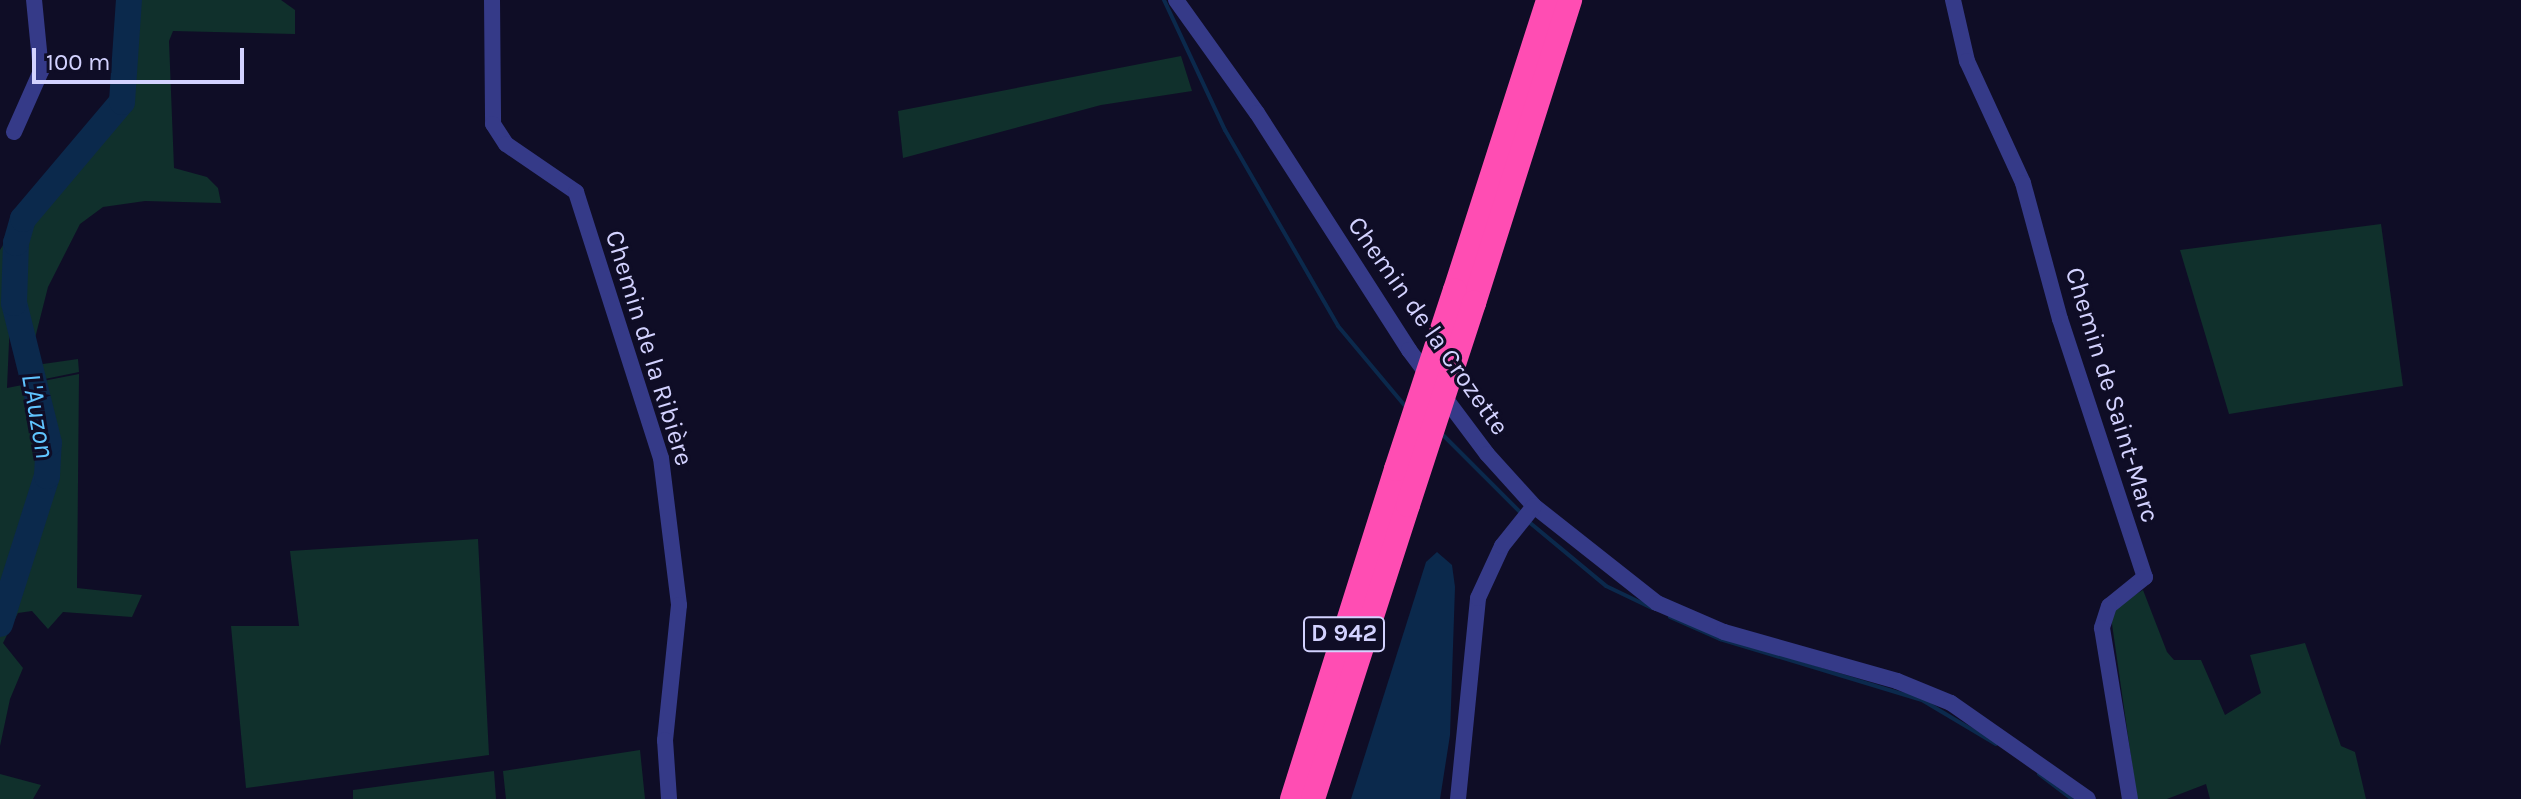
<!DOCTYPE html>
<meta charset="utf-8">
<style>
body{margin:0}
#map{position:relative;width:2521px;height:799px;overflow:hidden;background:#0f0d26;font-family:Karla,sans-serif}
div>[style]{position:absolute}
.green>*{inset:0;background:#10302c}
.water>*{inset:0;background:#0b294c}
.stream>*{height:4px;margin:-2px;padding:0 2px;transform-origin:2px;border-radius:2px;background:#0b294c}
.river>*{height:26px;margin:-13px;padding:0 13px;transform-origin:13px;border-radius:13px;background:#0b294c}
.street>*{height:16px;margin:-8px;padding:0 8px;transform-origin:8px;border-radius:8px;background:#353a88}
.highway>*{height:24px;margin:-12px;padding:0 12px;transform-origin:12px;border-radius:12px;background:#ff4db3}
.highway-bridge>*{height:24px;margin:-12px;padding:0 12px;transform-origin:12px;border-radius:12px;background:#ff4db3}
span{translate:-50% -50%;white-space:nowrap;text-align:center;line-height:1.15;-webkit-text-stroke:6px #0f0d26;paint-order:stroke}
.shield-label span{padding:2px 6px;background:#0f0d26;border:2px solid;border-radius:6px;-webkit-text-stroke-width:0}
.shield-label{font-size:24px;color:#d3d2ff;font-weight:700}
.street-label{font-size:26px;color:#d3d2ff}
.water-label{font-size:28px;color:#60c4ff;font-style:italic}
.scale{position:absolute;left:32px;top:48px;width:212px;height:36px;box-sizing:border-box;border:4px solid #d3d2ff;border-top:0;padding-left:10px;font-size:24px;line-height:28px;white-space:nowrap;color:#d3d2ff;-webkit-text-stroke:6px #0f0d26;paint-order:stroke}
</style>
<div id="map">
<div class="green">
<i style="clip-path:polygon(133px 0,281px 0,295px 10px,295px 34px,173px 31px,169px 41px,174px 168px,207px 177px,218px 188px,221px 203px,145px 201px,103px 207px,80px 224px,48px 287px,32px 350px,36px 365px,78px 359px,79px 372px,35px 381px,17px 304px,20px 236px,24px 220px,127px 99px)"></i>
<i style="clip-path:polygon(1181px 56px,1192px 91px,1101px 105px,903px 158px,898px 111px)"></i>
<i style="clip-path:polygon(2381px 224px,2403px 386px,2229px 414px,2180px 250px)"></i>
<i style="clip-path:polygon(14px 227px,7px 388px,79px 374px,77px 588px,142px 595px,132px 617px,63px 612px,48px 629px,32px 611px,18px 613px,3px 643px,23px 668px,10px 699px,0 746px,0 250px)"></i>
<i style="clip-path:polygon(478px 539px,489px 755px,246px 788px,231px 626px,299px 626px,290px 551px)"></i>
<i style="clip-path:polygon(2143px 590px,2167px 652px,2174px 660px,2201px 660px,2225px 715px,2261px 693px,2250px 655px,2305px 643px,2341px 746px,2355px 752px,2366px 799px,2210px 799px,2206px 784px,2167px 799px,2137px 799px,2110px 610px)"></i>
<i style="clip-path:polygon(640px 750px,645px 799px,506px 799px,503px 771px)"></i>
<i style="clip-path:polygon(494px 771px,496px 799px,353px 799px,353px 790px)"></i>
<i style="clip-path:polygon(0 774px,41px 785px,33px 799px,0 799px)"></i>
</div>
<div class="water">
<i style="clip-path:polygon(1437px 552px,1452px 565px,1455px 587px,1450px 735px,1440px 799px,1351px 799px,1426px 562px)"></i>
</div>
<div class="stream">
<i style="left:1164px;top:0;width:144px;rotate:64.9deg"></i>
<i style="left:1225px;top:130px;width:226px;rotate:60deg"></i>
<i style="left:1338px;top:326px;width:106px;rotate:50deg"></i>
<i style="left:1442px;top:434px;width:115px;rotate:45deg"></i>
<i style="left:1529px;top:522px;width:100px;rotate:39.7deg"></i>
<i style="left:1606px;top:586px;width:51px;rotate:25.6deg"></i>
<i style="left:1670px;top:617px;width:55px;rotate:23.7deg"></i>
<i style="left:1720px;top:639px;width:211px;rotate:16.8deg"></i>
<i style="left:1922px;top:700px;width:86px;rotate:30.7deg"></i>
<i style="left:2039px;top:774px;width:41px;rotate:37.1deg"></i>
</div>
<div class="river">
<i style="left:0;top:624px;width:155px;rotate:-72.4deg"></i>
<i style="left:47px;top:476px;width:33px;rotate:-87deg"></i>
<i style="left:49px;top:443px;width:144px;rotate:-104deg"></i>
<i style="left:14px;top:303px;width:60px;rotate:-88.1deg"></i>
<i style="left:16px;top:243px;width:25px;rotate:-74deg"></i>
<i style="left:23px;top:219px;width:153px;rotate:-49.8deg"></i>
<i style="left:122px;top:102px;width:102px;rotate:-86.1deg"></i>
</div>
<div class="street">
<i style="left:492px;top:0;width:124px;rotate:89.5deg"></i>
<i style="left:493px;top:124px;width:24px;rotate:57deg"></i>
<i style="left:506px;top:144px;width:85px;rotate:34.4deg"></i>
<i style="left:576px;top:192px;width:279px;rotate:72.3deg"></i>
<i style="left:661px;top:458px;width:148px;rotate:83deg"></i>
<i style="left:679px;top:605px;width:136px;rotate:95.9deg"></i>
<i style="left:665px;top:740px;width:59px;rotate:86.1deg"></i>
<i style="left:1176px;top:0;width:139px;rotate:54.4deg"></i>
<i style="left:1257px;top:113px;width:282px;rotate:57.3deg"></i>
<i style="left:1409px;top:350px;width:130px;rotate:53.1deg"></i>
<i style="left:1487px;top:454px;width:70px;rotate:47.9deg"></i>
<i style="left:1534px;top:506px;width:157px;rotate:38.3deg"></i>
<i style="left:1657px;top:603px;width:73px;rotate:23.4deg"></i>
<i style="left:1724px;top:632px;width:180px;rotate:15.8deg"></i>
<i style="left:1897px;top:681px;width:58px;rotate:22.2deg"></i>
<i style="left:1951px;top:703px;width:167px;rotate:35deg"></i>
<i style="left:1953px;top:0;width:63px;rotate:77.1deg"></i>
<i style="left:1967px;top:61px;width:134px;rotate:65.3deg"></i>
<i style="left:2023px;top:183px;width:141px;rotate:74.8deg"></i>
<i style="left:2060px;top:319px;width:272px;rotate:71.8deg"></i>
<i style="left:2145px;top:577px;width:46px;rotate:141.1deg"></i>
<i style="left:2109px;top:606px;width:23px;rotate:108deg"></i>
<i style="left:2102px;top:628px;width:173px;rotate:80.7deg"></i>
<i style="left:14px;top:132px;width:67px;rotate:-66.1deg"></i>
<i style="left:41px;top:71px;width:71px;rotate:-95.6deg"></i>
<i style="left:1458px;top:799px;width:202px;rotate:-84.3deg"></i>
<i style="left:1478px;top:598px;width:57px;rotate:-65.2deg"></i>
<i style="left:1502px;top:546px;width:51px;rotate:-51.3deg"></i>
</div>
<div class="highway">
<i style="left:1455px;top:290px;width:305px;rotate:-72.2deg"></i>
<i style="left:1474px;top:303px;width:318px;rotate:-72.4deg"></i>
<i style="left:1292px;top:799px;width:346px;rotate:-72.5deg"></i>
<i style="left:1313px;top:799px;width:309px;rotate:-72.1deg"></i>
</div>
<div class="highway-bridge">
<i style="left:1396px;top:469px;width:188px;rotate:-71.8deg"></i>
<i style="left:1408px;top:505px;width:213px;rotate:-71.9deg"></i>
</div>
<div class="shield-label">
<span style="left:1344px;top:634px">D 942</span>
</div>
<div class="street-label">
<span style="left:1428px;top:326px;rotate:55deg">Chemin de la Crozette</span>
<span style="left:649px;top:348px;rotate:73deg">Chemin de la Ribière</span>
<span style="left:2112px;top:395px;rotate:73deg">Chemin de Saint-Marc</span>
</div>
<div class="water-label">
<span style="left:38px;top:416px;rotate:80deg">L'Auzon</span>
</div>
<div class="scale">100 m</div>
</div>
